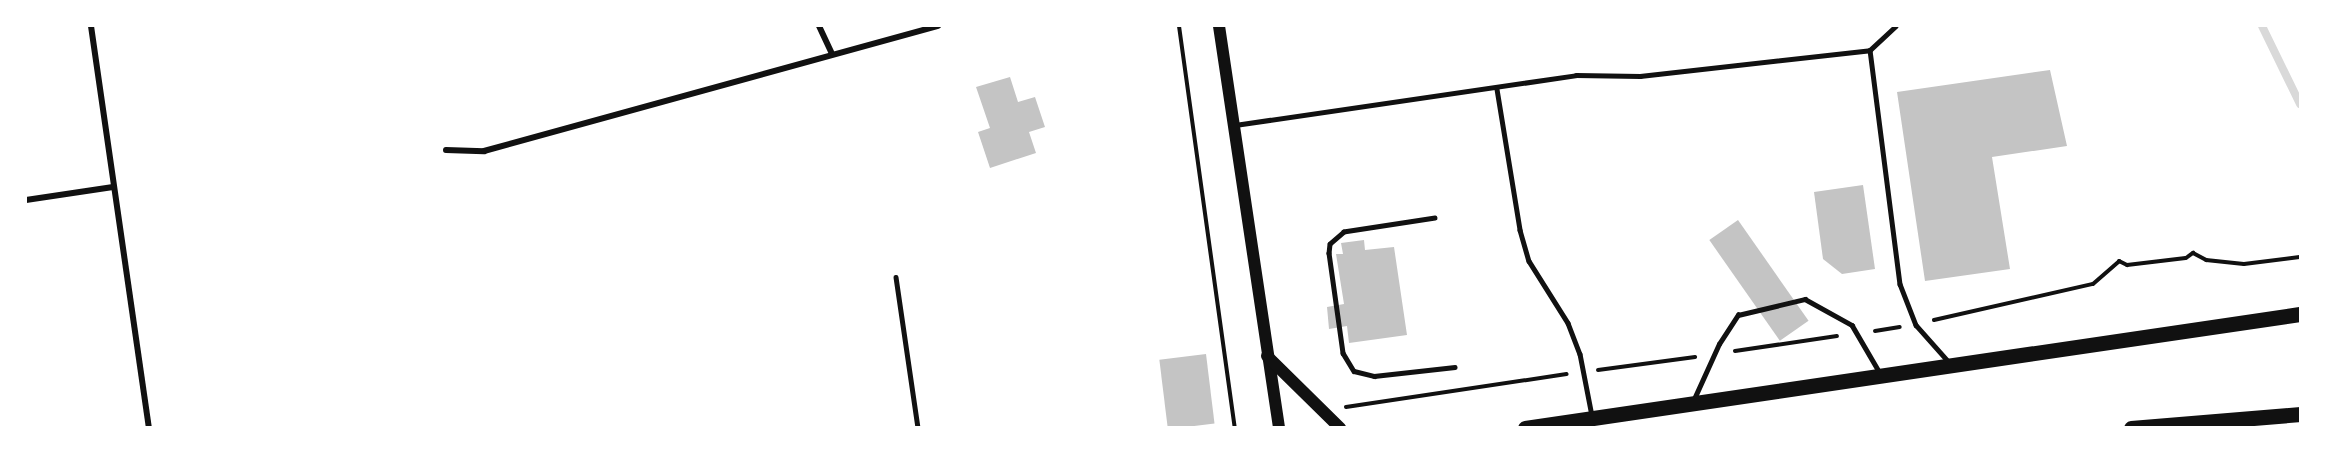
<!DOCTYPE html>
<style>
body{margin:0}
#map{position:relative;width:2326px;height:453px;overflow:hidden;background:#fff;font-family:"Fira Sans",sans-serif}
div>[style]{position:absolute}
.stream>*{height:8px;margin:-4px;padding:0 4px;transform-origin:4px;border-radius:4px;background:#d9d9d9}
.building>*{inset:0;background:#c4c4c4;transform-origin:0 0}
.path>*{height:4px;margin:-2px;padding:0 2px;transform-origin:2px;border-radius:2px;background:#111}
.service>*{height:4.5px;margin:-2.25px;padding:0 2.25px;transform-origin:2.25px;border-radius:2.25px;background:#111}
.minor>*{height:6px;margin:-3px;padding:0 3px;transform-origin:3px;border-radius:3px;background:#111}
.secondary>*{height:12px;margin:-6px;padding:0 6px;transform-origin:6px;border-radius:6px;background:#111}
.primary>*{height:15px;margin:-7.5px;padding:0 7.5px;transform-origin:7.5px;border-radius:7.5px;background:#111}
span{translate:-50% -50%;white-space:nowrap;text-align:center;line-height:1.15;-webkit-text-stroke:6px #fff;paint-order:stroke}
.frame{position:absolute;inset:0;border:27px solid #fff;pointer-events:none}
</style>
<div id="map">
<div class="stream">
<i style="left:2262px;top:26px;width:87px;rotate:64deg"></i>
</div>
<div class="building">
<i style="clip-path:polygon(2050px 70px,2067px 146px,1992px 157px,2010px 269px,1925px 281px,1897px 92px)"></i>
<i style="clip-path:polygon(1010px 77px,1018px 102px,1035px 97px,1045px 127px,1029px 132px,1036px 153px,990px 168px,978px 132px,990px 128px,976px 87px)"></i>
<i style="clip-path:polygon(1863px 185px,1875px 269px,1842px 274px,1823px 259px,1814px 192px)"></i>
<i style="left:1738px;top:220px;width:123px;height:35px;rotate:55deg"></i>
<i style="clip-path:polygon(1364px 240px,1365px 250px,1394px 247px,1407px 335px,1349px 343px,1347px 326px,1329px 329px,1327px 307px,1344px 304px,1336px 254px,1343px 254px,1341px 243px)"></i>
<i style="left:1206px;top:354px;width:70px;height:47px;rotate:83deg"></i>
</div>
<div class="path">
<i style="left:1179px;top:26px;width:406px;rotate:82.1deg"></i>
<i style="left:1934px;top:320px;width:163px;rotate:-12.8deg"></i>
<i style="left:2093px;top:284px;width:35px;rotate:-41deg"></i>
<i style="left:2119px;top:261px;width:9px;rotate:27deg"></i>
<i style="left:2127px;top:265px;width:59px;rotate:-6.8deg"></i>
<i style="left:2186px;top:258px;width:9px;rotate:-36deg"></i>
<i style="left:2193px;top:253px;width:15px;rotate:28deg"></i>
<i style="left:2206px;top:260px;width:38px;rotate:6deg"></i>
<i style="left:2244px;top:264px;width:56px;rotate:-7.1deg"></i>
<i style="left:1875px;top:331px;width:25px;rotate:-9deg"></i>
<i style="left:1735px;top:351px;width:103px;rotate:-8.4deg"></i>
<i style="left:1598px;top:370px;width:98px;rotate:-7.6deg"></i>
<i style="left:1346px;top:407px;width:223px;rotate:-8.5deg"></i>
</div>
<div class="service">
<i style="left:1870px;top:50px;width:236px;rotate:82.7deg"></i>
<i style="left:1900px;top:284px;width:44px;rotate:68.7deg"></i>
<i style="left:1916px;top:325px;width:48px;rotate:48.4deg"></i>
<i style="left:1497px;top:89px;width:143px;rotate:80.7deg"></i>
<i style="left:1520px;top:230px;width:32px;rotate:74deg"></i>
<i style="left:1529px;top:261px;width:73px;rotate:57.8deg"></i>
<i style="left:1568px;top:323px;width:33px;rotate:69deg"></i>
<i style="left:1580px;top:354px;width:63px;rotate:79deg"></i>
<i style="left:1235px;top:125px;width:345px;rotate:-8.3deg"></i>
<i style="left:1576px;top:75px;width:64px;rotate:0.9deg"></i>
<i style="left:1640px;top:76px;width:231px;rotate:-6.4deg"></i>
<i style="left:1870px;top:50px;width:35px;rotate:-43deg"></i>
<i style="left:1435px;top:218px;width:92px;rotate:171.3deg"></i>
<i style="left:1344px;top:232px;width:18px;rotate:139deg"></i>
<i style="left:1330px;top:244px;width:9px;rotate:96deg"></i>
<i style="left:1329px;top:253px;width:101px;rotate:82deg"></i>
<i style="left:1343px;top:353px;width:21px;rotate:59deg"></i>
<i style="left:1354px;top:371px;width:21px;rotate:14deg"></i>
<i style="left:1374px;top:376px;width:81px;rotate:-6.3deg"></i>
<i style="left:896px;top:277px;width:153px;rotate:81.7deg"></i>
<i style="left:1694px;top:399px;width:60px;rotate:-65.6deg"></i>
<i style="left:1719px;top:344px;width:35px;rotate:-57deg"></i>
<i style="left:1738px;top:315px;width:69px;rotate:-13.4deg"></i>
<i style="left:1805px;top:299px;width:54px;rotate:29deg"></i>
<i style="left:1852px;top:325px;width:56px;rotate:59.7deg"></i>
</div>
<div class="minor">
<i style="left:91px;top:26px;width:406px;rotate:81.8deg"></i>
<i style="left:819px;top:26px;width:31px;rotate:65deg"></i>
<i style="left:446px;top:150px;width:38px;rotate:2deg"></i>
<i style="left:484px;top:151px;width:471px;rotate:-15.4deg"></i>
<i style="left:26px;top:200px;width:88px;rotate:-8.5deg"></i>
</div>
<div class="secondary">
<i style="left:1219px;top:26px;width:406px;rotate:81.5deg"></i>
<i style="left:1267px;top:356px;width:103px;rotate:44.6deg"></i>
</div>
<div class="primary">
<i style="left:1525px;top:428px;width:783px;rotate:-8.37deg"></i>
<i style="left:2131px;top:428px;width:170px;rotate:-4.7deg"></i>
</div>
<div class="frame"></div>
</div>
